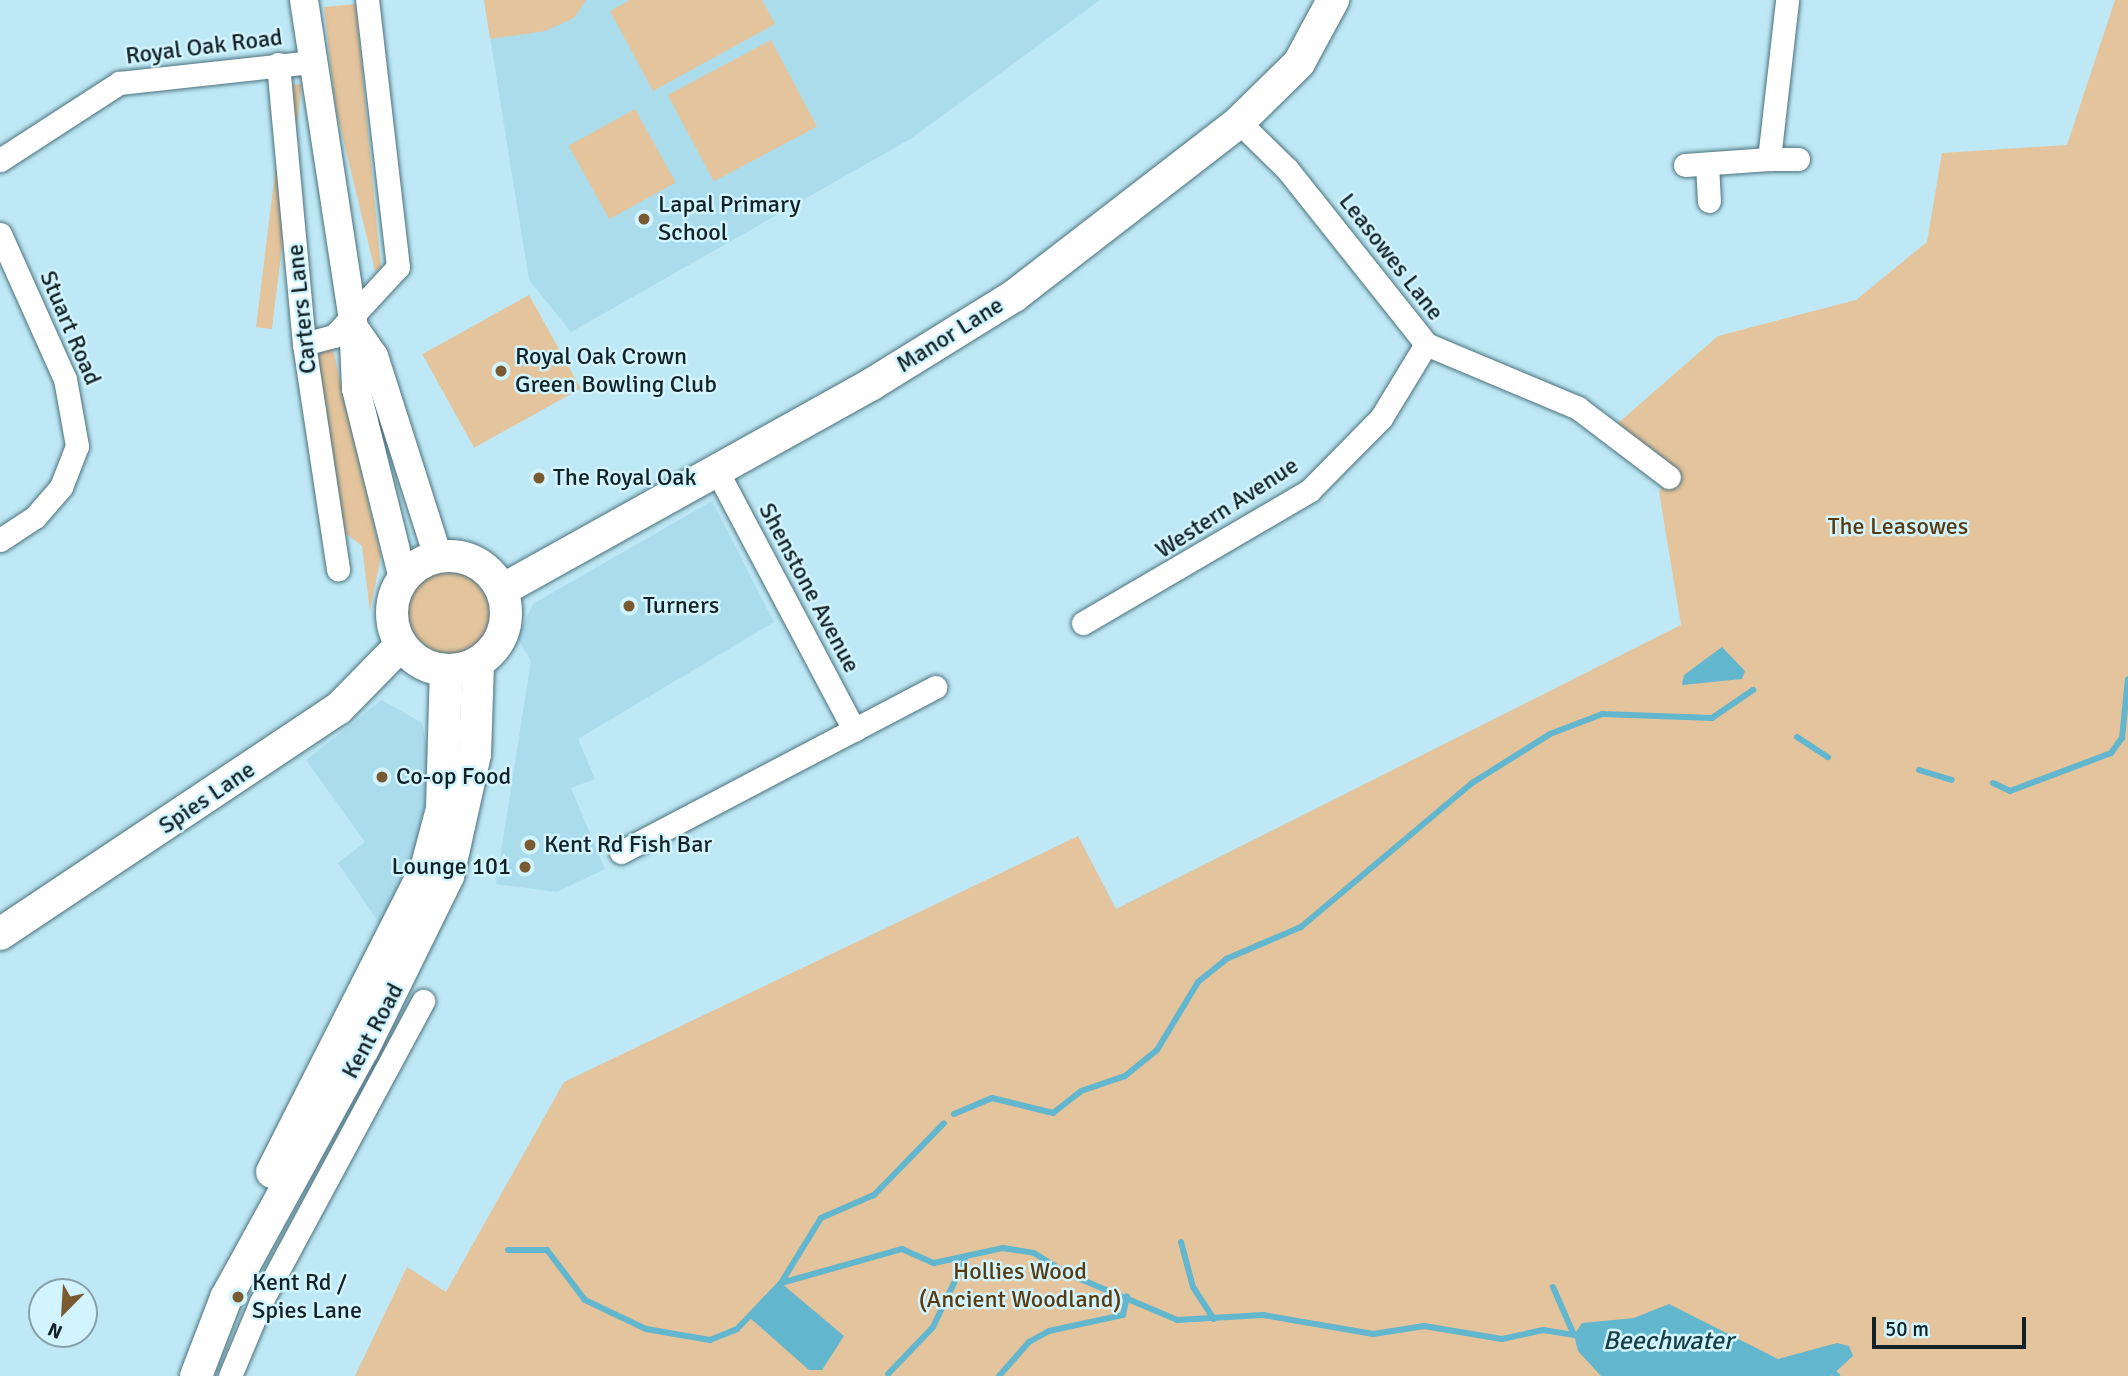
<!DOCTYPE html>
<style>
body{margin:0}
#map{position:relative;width:2128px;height:1376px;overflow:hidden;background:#bee8f5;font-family:Signika,sans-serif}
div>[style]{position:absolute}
.built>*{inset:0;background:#aadcec}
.green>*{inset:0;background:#e4c49c;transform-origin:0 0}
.round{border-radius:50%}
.water>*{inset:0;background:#62b6ce}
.stream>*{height:6px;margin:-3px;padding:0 3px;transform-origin:3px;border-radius:3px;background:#62b6ce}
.roads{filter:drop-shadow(0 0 2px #4b717c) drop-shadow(0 0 2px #4b717c)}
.minor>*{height:23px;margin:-11.5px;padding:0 11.5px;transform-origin:11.5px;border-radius:11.5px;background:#fff}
.tertiary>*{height:28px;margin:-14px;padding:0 14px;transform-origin:14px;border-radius:14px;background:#fff}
.secondary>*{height:32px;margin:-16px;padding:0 16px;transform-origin:16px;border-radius:16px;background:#fff}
.secondary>.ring{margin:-16px;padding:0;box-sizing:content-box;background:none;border:32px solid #fff;border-radius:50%}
.dots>*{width:19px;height:19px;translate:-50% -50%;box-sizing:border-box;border:4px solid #d2f4fe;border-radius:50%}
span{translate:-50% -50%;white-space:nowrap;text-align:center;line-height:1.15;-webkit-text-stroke:5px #d2f4fe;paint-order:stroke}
.street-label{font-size:24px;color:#122226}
.poi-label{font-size:24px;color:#122226}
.left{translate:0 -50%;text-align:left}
.right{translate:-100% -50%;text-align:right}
.park-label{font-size:24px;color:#583a0e}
.water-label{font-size:26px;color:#163d48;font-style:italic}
.north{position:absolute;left:28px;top:1278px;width:70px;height:70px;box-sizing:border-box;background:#d2f4fe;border:2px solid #85a0a8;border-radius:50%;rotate:204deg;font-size:19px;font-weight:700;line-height:28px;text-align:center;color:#122226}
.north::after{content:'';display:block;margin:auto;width:24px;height:32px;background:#7a5a30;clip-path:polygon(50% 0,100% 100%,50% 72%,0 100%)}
.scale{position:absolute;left:1872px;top:1317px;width:154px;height:32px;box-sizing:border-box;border:4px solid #122226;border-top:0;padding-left:9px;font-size:21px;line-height:24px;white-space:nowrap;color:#122226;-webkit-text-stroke:5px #d2f4fe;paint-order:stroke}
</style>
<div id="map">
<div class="built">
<i style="clip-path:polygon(484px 0,1100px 0,912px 138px,571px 332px,529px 280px)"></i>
<i style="clip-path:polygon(712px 501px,774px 622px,578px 739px,595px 779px,571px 788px,605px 869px,557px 892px,496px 884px,531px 661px,517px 637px,533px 604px)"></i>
<i style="clip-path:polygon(382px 700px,422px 723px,427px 745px,425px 802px,412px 857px,380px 924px,338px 863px,365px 842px,306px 760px)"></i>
</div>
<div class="green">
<i style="clip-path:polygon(484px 0,586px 0,574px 18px,545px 31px,490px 39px)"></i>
<i style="clip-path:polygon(630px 0,762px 0,775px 24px,653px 91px,610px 11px)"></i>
<i style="clip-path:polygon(2115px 0,2128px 0,2128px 1376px,355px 1376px,407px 1267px,446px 1292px,564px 1082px,1078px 836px,1116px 909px,1681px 625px,1659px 492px,1669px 477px,1617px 424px,1718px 336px,1856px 300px,1927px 242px,1942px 153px,2067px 145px)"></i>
<i style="clip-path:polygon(356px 4px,381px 268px,375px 271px,335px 105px,324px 7px)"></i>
<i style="left:771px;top:40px;width:98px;height:117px;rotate:62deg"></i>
<i style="left:286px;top:83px;width:16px;height:246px;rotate:7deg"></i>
<i style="left:635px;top:109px;width:84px;height:76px;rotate:61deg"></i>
<i style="left:529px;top:295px;width:107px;height:122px;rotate:61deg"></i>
<i style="clip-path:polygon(333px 349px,381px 556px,370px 611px,362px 546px,345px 533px,311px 350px)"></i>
<i class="round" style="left:402px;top:569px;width:90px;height:90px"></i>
</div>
<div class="water">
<i style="clip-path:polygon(1722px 647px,1745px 671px,1742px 679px,1682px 685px,1684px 675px)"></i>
<i style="clip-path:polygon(781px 1283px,844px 1336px,822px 1370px,809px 1370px,750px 1318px)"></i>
<i style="clip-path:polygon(1669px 1304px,1778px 1359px,1837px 1343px,1849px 1346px,1853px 1356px,1831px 1376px,1601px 1376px,1578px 1351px,1574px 1335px,1582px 1323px,1634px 1318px)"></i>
</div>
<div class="stream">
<i style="left:1797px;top:737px;width:37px;rotate:33deg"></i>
<i style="left:1919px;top:770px;width:34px;rotate:17deg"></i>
<i style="left:1993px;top:783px;width:19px;rotate:25deg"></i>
<i style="left:2010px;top:791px;width:108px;rotate:-20.6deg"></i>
<i style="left:2111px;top:753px;width:19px;rotate:-54deg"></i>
<i style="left:2122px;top:738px;width:59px;rotate:-84.2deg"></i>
<i style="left:954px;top:1114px;width:41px;rotate:-22.8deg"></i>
<i style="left:992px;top:1098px;width:63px;rotate:13.8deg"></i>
<i style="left:1053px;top:1113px;width:36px;rotate:-38deg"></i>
<i style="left:1081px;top:1091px;width:46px;rotate:-18.8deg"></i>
<i style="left:1125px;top:1076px;width:41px;rotate:-39.1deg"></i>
<i style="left:1157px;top:1050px;width:79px;rotate:-58.9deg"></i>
<i style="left:1198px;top:982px;width:36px;rotate:-39deg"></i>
<i style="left:1226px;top:959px;width:82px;rotate:-23.1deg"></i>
<i style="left:1301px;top:927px;width:224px;rotate:-40.1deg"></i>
<i style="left:1472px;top:783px;width:92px;rotate:-32.1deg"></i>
<i style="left:1550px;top:734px;width:56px;rotate:-21deg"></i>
<i style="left:1602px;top:714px;width:110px;rotate:2.1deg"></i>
<i style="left:1712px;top:718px;width:50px;rotate:-34.3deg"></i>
<i style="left:1181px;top:1242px;width:47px;rotate:75.1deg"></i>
<i style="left:1193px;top:1287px;width:38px;rotate:57deg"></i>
<i style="left:508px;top:1250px;width:39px"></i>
<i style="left:547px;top:1250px;width:63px;rotate:52.8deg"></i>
<i style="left:585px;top:1300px;width:68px;rotate:25.4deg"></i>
<i style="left:646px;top:1329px;width:65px;rotate:9.8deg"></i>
<i style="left:710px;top:1340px;width:29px;rotate:-22deg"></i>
<i style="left:737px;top:1329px;width:64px;rotate:-46.3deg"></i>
<i style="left:781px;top:1283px;width:126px;rotate:-15.7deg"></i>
<i style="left:902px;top:1249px;width:35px;rotate:24deg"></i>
<i style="left:934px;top:1263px;width:71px;rotate:-12.3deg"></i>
<i style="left:1003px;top:1248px;width:31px;rotate:9deg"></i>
<i style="left:1034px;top:1253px;width:38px;rotate:32deg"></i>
<i style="left:1066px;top:1273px;width:121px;rotate:22.9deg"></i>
<i style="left:1177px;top:1320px;width:86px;rotate:-3.3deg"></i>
<i style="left:1263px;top:1315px;width:112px;rotate:9.8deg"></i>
<i style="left:1373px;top:1334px;width:52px;rotate:-8.9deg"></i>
<i style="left:1424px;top:1326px;width:79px;rotate:9.5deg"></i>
<i style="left:1502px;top:1339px;width:42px;rotate:-12.4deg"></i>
<i style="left:1543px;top:1330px;width:31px;rotate:9deg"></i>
<i style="left:781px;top:1283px;width:76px;rotate:-58.4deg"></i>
<i style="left:821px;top:1218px;width:58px;rotate:-23.5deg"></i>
<i style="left:874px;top:1195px;width:100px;rotate:-45.8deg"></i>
<i style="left:1553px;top:1287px;width:52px;rotate:66.4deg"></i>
<i style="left:1833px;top:1372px;width:6px;rotate:45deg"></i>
<i style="left:888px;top:1374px;width:65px;rotate:-46.2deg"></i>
<i style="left:933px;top:1327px;width:74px;rotate:-64.5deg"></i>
<i style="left:999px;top:1376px;width:45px;rotate:-48.6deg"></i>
<i style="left:1029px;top:1342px;width:23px;rotate:-29deg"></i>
<i style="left:1049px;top:1331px;width:76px;rotate:-12.2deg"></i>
<i style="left:1123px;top:1315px;width:19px;rotate:-78deg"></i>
</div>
<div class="roads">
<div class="minor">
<i style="left:278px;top:64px;width:281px;rotate:84.7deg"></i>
<i style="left:304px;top:344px;width:228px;rotate:81.4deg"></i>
<i style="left:1239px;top:122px;width:67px;rotate:44.4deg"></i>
<i style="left:1287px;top:169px;width:223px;rotate:51.5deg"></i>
<i style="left:1426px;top:344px;width:165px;rotate:22.8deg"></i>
<i style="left:1578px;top:408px;width:114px;rotate:37.2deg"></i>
<i style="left:1769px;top:159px;width:29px"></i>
<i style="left:0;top:160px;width:142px;rotate:-32.9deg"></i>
<i style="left:119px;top:83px;width:193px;rotate:-6.2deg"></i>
<i style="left:1707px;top:164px;width:37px;rotate:87deg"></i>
<i style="left:1685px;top:165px;width:84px;rotate:-4.1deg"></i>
<i style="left:1769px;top:159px;width:159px;rotate:-83.5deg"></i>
<i style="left:0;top:234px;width:159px;rotate:65.9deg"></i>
<i style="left:65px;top:379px;width:68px;rotate:79.8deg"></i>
<i style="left:77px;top:446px;width:44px;rotate:111.3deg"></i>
<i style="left:61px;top:487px;width:40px;rotate:131deg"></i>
<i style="left:35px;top:517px;width:42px;rotate:146.7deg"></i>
<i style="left:304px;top:344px;width:31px;rotate:-15deg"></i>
<i style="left:334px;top:336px;width:94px;rotate:-47.2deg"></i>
<i style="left:398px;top:267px;width:269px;rotate:-96.6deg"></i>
<i style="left:717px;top:471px;width:293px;rotate:62.1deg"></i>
<i style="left:1083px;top:623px;width:262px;rotate:-30.3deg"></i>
<i style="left:1309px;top:491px;width:103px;rotate:-45.4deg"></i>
<i style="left:1381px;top:418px;width:87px;rotate:-58.7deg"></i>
<i style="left:621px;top:852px;width:355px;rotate:-27.7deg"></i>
<i style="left:230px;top:1376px;width:80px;rotate:-67.3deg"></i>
<i style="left:261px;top:1302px;width:342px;rotate:-61.7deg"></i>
</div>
<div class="tertiary">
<i style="left:304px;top:0;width:323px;rotate:81.3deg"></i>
<i style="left:353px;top:319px;width:70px;rotate:87.5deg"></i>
<i style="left:356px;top:389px;width:196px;rotate:76.1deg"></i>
<i style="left:355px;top:329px;width:33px;rotate:55deg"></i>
<i style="left:374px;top:356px;width:211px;rotate:72.3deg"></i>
</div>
<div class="secondary">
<i class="ring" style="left:392px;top:556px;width:82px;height:82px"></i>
<i style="left:502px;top:590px;width:423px;rotate:-29.1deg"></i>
<i style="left:872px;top:384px;width:167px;rotate:-31.8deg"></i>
<i style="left:1014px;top:296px;width:284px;rotate:-37.7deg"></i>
<i style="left:1239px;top:122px;width:84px;rotate:-44.5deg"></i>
<i style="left:1299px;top:63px;width:72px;rotate:-61.6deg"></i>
<i style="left:0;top:934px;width:406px;rotate:-33.7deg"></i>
<i style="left:338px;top:709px;width:90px;rotate:-45.5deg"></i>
<i style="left:272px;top:1172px;width:340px;rotate:-63.1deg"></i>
<i style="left:426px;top:869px;width:62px;rotate:-75.1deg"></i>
<i style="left:442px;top:809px;width:139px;rotate:-88.4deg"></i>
<i style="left:196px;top:1376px;width:84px;rotate:-69deg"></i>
<i style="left:226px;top:1298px;width:284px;rotate:-61.2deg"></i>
<i style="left:363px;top:1049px;width:193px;rotate:-63.8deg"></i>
<i style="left:448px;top:876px;width:125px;rotate:-77.5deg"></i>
<i style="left:475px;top:754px;width:90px;rotate:-88.1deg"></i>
</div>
</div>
<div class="dots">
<i style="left:644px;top:219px;background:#7a5a30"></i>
<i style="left:501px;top:371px;background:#7a5a30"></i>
<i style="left:539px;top:478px;background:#7a5a30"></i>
<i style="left:629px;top:606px;background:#7a5a30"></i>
<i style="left:382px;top:777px;background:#7a5a30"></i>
<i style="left:530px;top:845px;background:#7a5a30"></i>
<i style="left:525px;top:867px;background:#7a5a30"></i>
<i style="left:238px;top:1297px;background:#7a5a30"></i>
</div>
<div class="street-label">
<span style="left:204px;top:47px;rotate:-7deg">Royal Oak Road</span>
<span style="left:1391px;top:257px;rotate:52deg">Leasowes Lane</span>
<span style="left:302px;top:309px;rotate:-96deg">Carters Lane</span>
<span style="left:70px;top:328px;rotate:67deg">Stuart Road</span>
<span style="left:950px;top:335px;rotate:-32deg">Manor Lane</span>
<span style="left:1227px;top:508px;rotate:-33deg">Western Avenue</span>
<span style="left:809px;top:588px;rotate:62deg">Shenstone Avenue</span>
<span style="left:207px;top:798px;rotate:-34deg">Spies Lane</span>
<span style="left:373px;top:1031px;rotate:-62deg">Kent Road</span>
</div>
<div class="poi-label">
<span class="left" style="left:658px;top:219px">Lapal Primary<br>School</span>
<span class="left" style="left:515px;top:371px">Royal Oak Crown<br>Green Bowling Club</span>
<span class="left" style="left:553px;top:478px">The Royal Oak</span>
<span class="left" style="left:643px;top:606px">Turners</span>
<span class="left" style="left:396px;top:777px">Co-op Food</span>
<span class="left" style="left:544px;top:845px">Kent Rd Fish Bar</span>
<span class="right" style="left:511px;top:867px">Lounge 101</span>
<span class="left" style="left:252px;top:1297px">Kent Rd /<br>Spies Lane</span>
</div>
<div class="park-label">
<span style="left:1898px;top:527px">The Leasowes</span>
<span style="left:1020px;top:1286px">Hollies Wood<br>(Ancient Woodland)</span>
</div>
<div class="water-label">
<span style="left:1668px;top:1342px">Beechwater</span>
</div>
<div class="north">N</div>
<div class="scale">50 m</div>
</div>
